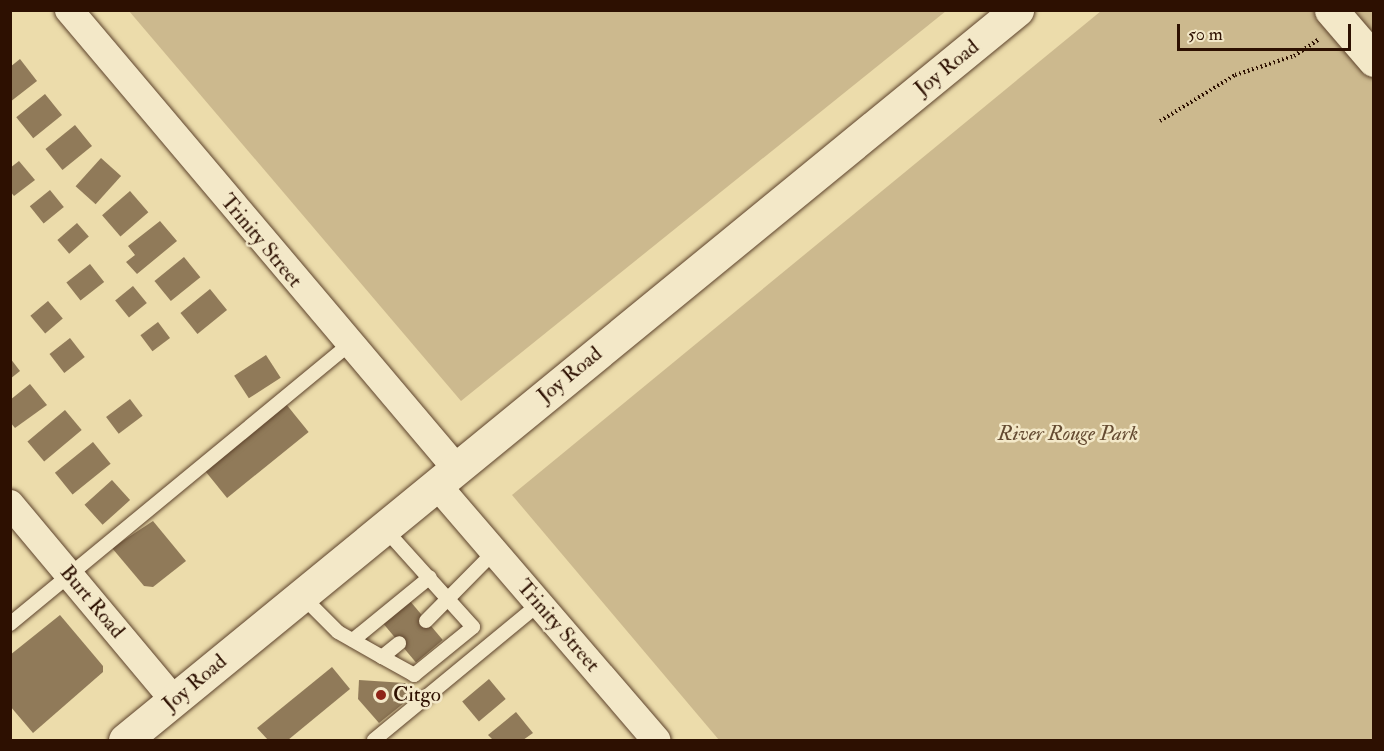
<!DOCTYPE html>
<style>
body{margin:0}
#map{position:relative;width:1384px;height:751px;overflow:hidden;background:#ecdcab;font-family:"IM FELL Double Pica",serif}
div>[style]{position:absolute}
.green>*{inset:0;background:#ccb98e}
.building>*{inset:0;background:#907a59;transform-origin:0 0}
.path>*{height:4px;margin-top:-2px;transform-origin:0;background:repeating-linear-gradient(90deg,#2d1001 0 1.5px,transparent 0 4.5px)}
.roads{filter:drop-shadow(0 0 2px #5d432c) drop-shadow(0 0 2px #5d432c)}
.service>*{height:14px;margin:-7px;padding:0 7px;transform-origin:7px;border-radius:7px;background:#f3e8c8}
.minor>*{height:28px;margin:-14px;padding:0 14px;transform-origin:14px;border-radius:14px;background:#f3e8c8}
.tertiary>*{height:33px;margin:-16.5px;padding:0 16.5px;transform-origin:16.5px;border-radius:16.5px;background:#f3e8c8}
.secondary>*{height:33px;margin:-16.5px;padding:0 16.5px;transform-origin:16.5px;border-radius:16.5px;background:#f3e8c8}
.dots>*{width:16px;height:16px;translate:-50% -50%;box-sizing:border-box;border:3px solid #f3e8c8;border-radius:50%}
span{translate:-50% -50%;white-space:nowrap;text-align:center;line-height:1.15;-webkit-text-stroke:5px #f3e8c8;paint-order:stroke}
.street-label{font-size:21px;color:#2d1001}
.park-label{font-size:21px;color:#654b32;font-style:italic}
.poi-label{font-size:21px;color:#2d1001}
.left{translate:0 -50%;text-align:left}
.frame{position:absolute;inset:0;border:12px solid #2d1001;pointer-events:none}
.scale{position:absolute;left:1177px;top:24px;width:174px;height:27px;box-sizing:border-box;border:3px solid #2d1001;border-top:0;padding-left:8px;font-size:18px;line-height:21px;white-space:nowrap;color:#2d1001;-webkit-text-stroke:4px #f3e8c8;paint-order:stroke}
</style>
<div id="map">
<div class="green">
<i style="clip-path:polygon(129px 11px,946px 11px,461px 401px)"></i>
<i style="clip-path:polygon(1101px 11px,1373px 11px,1373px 740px,719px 740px,512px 495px)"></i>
</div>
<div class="building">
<i style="clip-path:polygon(20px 59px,37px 81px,10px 102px,10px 67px)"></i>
<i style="left:45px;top:94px;width:27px;height:37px;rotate:51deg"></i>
<i style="left:75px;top:125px;width:27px;height:38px;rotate:51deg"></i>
<i style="left:101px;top:158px;width:27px;height:38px;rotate:42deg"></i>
<i style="clip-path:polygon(19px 161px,35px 180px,14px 196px,10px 191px,10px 168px)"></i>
<i style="left:50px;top:190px;width:22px;height:26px;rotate:51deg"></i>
<i style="left:130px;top:191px;width:28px;height:37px;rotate:49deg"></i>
<i style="clip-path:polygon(160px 221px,177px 241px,137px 274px,126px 262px,135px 255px,128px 246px)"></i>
<i style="left:77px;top:223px;width:18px;height:26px;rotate:49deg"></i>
<i style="left:184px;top:257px;width:26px;height:38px;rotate:51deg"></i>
<i style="left:90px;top:264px;width:23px;height:30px;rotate:52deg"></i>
<i style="left:133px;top:286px;width:22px;height:23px;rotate:51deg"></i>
<i style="left:210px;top:289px;width:27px;height:38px;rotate:51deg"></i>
<i style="left:48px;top:301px;width:23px;height:23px;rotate:50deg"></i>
<i style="left:158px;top:322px;width:20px;height:22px;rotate:53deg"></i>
<i style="left:70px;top:338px;width:24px;height:26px;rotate:52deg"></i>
<i style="left:266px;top:355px;width:27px;height:38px;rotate:57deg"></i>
<i style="clip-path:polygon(10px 358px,20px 371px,10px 379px)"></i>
<i style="clip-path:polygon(30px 384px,47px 405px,15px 428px,10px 422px,10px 400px)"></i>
<i style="left:130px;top:399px;width:21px;height:30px;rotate:53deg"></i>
<i style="left:286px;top:404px;width:36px;height:105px;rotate:51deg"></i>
<i style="left:65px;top:410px;width:26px;height:49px;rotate:50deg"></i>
<i style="left:93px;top:442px;width:28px;height:49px;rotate:51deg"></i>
<i style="left:112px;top:480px;width:27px;height:37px;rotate:48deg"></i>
<i style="clip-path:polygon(153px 521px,186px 561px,153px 587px,144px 586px,112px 548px)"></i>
<i style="left:410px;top:601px;width:51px;height:35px;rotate:50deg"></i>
<i style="clip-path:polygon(60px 615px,103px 666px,103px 672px,33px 733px,10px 706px,10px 655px)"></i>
<i style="clip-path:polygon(332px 667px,350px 689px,288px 740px,268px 740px,257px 728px)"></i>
<i style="left:489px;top:679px;width:26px;height:35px;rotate:50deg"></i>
<i style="clip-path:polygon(359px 680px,405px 683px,414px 695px,379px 723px,358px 699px)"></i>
<i style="clip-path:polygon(516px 712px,533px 733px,523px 740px,493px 740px,488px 735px)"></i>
</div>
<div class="path">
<i style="left:1160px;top:121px;width:88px;rotate:-31.5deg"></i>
<i style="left:1235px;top:75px;width:62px;rotate:-17.9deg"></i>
<i style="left:1294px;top:56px;width:30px;rotate:-34deg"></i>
</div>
<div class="roads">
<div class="service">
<i style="left:301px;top:595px;width:52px;rotate:45deg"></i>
<i style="left:338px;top:632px;width:51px;rotate:29.6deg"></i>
<i style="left:382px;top:657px;width:22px;rotate:-39deg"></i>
<i style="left:426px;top:621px;width:97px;rotate:-45.4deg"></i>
<i style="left:10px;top:624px;width:438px;rotate:-39.5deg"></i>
<i style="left:353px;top:640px;width:99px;rotate:-39.3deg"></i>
<i style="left:382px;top:657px;width:37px;rotate:29deg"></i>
<i style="left:414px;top:675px;width:76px;rotate:-39.1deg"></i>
<i style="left:473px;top:627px;width:135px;rotate:-132deg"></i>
<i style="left:374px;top:740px;width:214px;rotate:-39.5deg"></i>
</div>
<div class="minor">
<i style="left:69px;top:10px;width:600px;rotate:49.8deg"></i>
<i style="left:436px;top:484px;width:338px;rotate:49.3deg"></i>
<i style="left:10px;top:504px;width:256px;rotate:50.1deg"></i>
</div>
<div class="tertiary">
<i style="left:1331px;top:10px;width:66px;rotate:49.3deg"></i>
</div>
<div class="secondary">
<i style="left:125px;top:740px;width:1153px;rotate:-39.3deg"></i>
</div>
</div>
<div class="dots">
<i style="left:381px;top:695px;background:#8f2418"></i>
</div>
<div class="street-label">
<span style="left:947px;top:68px;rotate:-39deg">Joy Road</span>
<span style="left:261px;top:241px;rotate:50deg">Trinity Street</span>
<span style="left:570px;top:375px;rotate:-39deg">Joy Road</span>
<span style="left:92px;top:602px;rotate:50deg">Burt Road</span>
<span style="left:558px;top:626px;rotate:49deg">Trinity Street</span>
<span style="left:195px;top:683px;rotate:-40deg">Joy Road</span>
</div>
<div class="park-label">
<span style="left:1068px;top:434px">River Rouge Park</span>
</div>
<div class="poi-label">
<span class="left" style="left:393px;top:695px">Citgo</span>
</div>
<div class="frame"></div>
<div class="scale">50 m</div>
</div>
